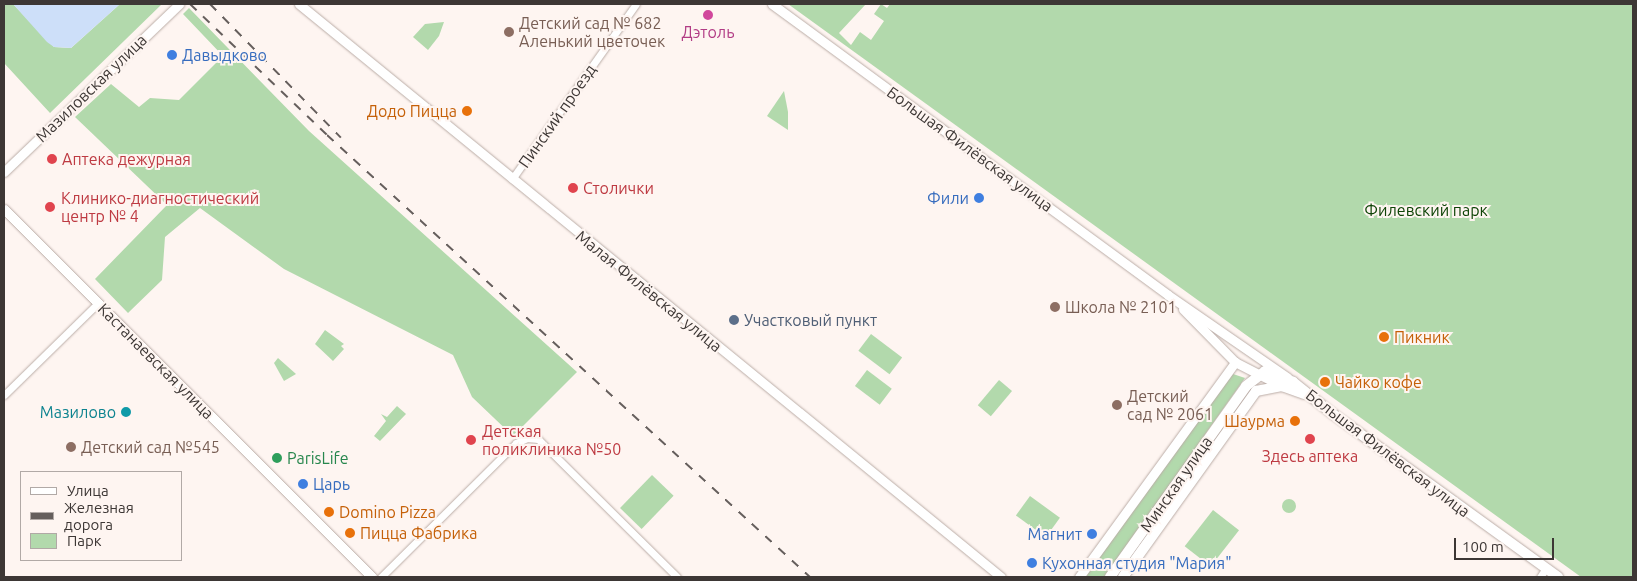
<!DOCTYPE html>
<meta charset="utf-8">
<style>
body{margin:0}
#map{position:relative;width:1637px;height:581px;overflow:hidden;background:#fef5f1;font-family:Ubuntu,sans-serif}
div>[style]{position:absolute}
.green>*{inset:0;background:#b2d9ac;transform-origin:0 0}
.round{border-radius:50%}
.water>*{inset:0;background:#cddff9}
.roads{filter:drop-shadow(0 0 1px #bbada7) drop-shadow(0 0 1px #bbada7)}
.minor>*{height:7px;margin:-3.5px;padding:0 3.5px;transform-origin:3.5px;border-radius:3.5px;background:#fff}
.tertiary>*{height:9px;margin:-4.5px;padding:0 4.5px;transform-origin:4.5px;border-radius:4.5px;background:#fff}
.secondary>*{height:10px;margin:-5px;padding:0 5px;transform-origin:5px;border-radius:5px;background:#fff}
.rail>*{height:2px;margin-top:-1px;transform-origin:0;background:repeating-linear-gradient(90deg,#655e5c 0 9px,transparent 0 18px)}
.dots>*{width:14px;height:14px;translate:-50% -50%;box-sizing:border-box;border:2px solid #fef5f1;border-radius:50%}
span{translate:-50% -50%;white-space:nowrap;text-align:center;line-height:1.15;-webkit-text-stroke:4px #fef5f1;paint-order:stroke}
.education-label{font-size:16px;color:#785e54}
.left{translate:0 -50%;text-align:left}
.hotel-label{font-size:16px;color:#b23c85}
.shop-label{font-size:16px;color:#366cbe}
.right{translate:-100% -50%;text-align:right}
.street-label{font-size:16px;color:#3d3735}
.food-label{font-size:16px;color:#c56008}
.health-label{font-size:16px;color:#be3a42}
.park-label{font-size:16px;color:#0e4406}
.service-label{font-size:16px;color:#4e5e75}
.culture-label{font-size:16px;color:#0d838f}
.leisure-label{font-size:16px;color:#27864d}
.frame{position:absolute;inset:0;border:5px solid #3d3735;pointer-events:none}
.legend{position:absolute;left:20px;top:471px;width:162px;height:90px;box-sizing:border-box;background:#fef5f1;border:1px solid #b1a9a6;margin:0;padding:6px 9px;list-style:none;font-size:15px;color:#3d3735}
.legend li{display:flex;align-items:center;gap:10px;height:25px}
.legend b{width:25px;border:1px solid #b1a9a6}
.scale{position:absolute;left:1454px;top:538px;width:100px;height:22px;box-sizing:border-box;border:2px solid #3d3735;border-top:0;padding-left:6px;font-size:15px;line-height:18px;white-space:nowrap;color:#3d3735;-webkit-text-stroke:4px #fef5f1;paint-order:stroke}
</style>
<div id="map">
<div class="green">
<i style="clip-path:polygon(4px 4px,13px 4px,54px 47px,71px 48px,120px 4px,162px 4px,50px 113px,4px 63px)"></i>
<i style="clip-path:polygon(788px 4px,866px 4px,839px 33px,851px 45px,860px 32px,871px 40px,884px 21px,874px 14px,881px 4px,887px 8px,890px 4px,1633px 4px,1633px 577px,1581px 577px)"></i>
<i style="clip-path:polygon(189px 8px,309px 131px,577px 372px,513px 436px,472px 397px,453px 355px,284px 269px,200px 208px,165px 237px,162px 280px,128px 313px,95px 279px,167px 205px,75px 117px,111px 84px,139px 107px,150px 98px,179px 100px,223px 56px,183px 14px)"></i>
<i style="clip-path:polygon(444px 22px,439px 36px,428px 50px,413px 37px,425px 24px)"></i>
<i style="clip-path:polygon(784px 91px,788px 112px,788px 130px,767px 116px)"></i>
<i style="clip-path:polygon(325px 330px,344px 344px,341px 346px,344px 349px,333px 361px,315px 344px)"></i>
<i style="left:871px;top:334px;width:39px;height:21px;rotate:37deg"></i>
<i style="clip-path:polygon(278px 358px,296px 374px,284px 381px,274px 363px)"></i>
<i style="left:867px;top:370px;width:31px;height:20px;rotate:37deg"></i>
<i style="clip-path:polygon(1233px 374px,1245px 378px,1104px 577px,1083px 577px)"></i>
<i style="left:999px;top:380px;width:17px;height:33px;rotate:40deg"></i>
<i style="clip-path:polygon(397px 406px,406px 414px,380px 441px,374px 436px,386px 421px,381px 414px,387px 417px)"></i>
<i style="left:652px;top:475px;width:30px;height:46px;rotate:44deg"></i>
<i style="left:1030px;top:496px;width:37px;height:24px;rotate:36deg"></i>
<i class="round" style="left:1282px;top:499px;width:14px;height:14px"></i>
<i style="left:1213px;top:510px;width:33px;height:46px;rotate:38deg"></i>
</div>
<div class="water">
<i style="clip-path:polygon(13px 4px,120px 4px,71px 48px,54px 47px,47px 42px)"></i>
</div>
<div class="roads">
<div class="minor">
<i style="left:512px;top:179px;width:214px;rotate:-54.7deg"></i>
<i style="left:4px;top:395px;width:132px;rotate:-44.4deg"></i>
<i style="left:381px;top:577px;width:190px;rotate:-44.8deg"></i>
<i style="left:516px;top:443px;width:12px;rotate:-24deg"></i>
<i style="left:527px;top:438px;width:11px;rotate:5deg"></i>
<i style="left:538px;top:439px;width:196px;rotate:44.8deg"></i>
<i style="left:1540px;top:577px;width:11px;rotate:-56deg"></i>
</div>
<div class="tertiary">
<i style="left:299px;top:4px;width:906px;rotate:39.22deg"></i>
<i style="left:772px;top:4px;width:491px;rotate:36.3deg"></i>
<i style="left:1168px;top:295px;width:145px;rotate:34.6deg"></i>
<i style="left:4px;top:172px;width:243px;rotate:-43.8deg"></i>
<i style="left:4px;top:209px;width:520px;rotate:45deg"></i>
<i style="left:1183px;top:309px;width:74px;rotate:45.5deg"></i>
<i style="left:1235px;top:362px;width:53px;rotate:27.1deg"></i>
<i style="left:1079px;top:577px;width:266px;rotate:-54deg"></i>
</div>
<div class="secondary">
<i style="left:1110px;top:577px;width:234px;rotate:-54.5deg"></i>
<i style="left:1246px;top:386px;width:24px;rotate:-38deg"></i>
<i style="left:1265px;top:371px;width:30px;rotate:21deg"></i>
<i style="left:1293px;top:382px;width:51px;rotate:38.7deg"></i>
<i style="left:1333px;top:414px;width:278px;rotate:35.9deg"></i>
<i style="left:1123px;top:577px;width:229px;rotate:-54.4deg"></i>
<i style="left:1256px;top:391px;width:26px;rotate:-11deg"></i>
<i style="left:1282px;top:386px;width:23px;rotate:20deg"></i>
</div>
</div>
<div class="rail">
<i style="left:190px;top:4px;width:190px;rotate:43.7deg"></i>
<i style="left:327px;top:135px;width:655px;rotate:42.46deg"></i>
<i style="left:210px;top:4px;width:187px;rotate:45.6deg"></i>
</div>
<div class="dots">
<i style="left:708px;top:15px;background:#d1479c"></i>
<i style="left:509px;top:32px;background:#8d6e63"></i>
<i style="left:172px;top:55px;background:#3f7fe0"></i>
<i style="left:467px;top:111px;background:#e8710a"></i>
<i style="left:52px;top:159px;background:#e0444e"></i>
<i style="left:573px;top:188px;background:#e0444e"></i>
<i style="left:979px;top:198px;background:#3f7fe0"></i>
<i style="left:50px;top:207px;background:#e0444e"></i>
<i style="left:1055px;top:307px;background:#8d6e63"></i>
<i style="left:734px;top:320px;background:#5c6f8a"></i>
<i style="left:1384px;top:337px;background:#e8710a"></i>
<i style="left:1325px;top:382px;background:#e8710a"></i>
<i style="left:1117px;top:405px;background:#8d6e63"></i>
<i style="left:126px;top:412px;background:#0f9aa8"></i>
<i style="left:1295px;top:421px;background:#e8710a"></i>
<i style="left:1310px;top:439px;background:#e0444e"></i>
<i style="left:471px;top:440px;background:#e0444e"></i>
<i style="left:71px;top:447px;background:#8d6e63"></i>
<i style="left:277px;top:458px;background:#2e9e5b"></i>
<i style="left:303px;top:484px;background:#3f7fe0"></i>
<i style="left:329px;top:512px;background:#e8710a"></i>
<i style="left:350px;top:533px;background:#e8710a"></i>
<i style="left:1092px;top:534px;background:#3f7fe0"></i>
<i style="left:1032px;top:563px;background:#3f7fe0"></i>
</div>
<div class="education-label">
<span class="left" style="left:519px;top:32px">Детский сад № 682<br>Аленький цветочек</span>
<span class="left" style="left:1065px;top:307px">Школа № 2101</span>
<span class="left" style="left:1127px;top:405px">Детский<br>сад № 2061</span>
<span class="left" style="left:81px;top:447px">Детский сад №545</span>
</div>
<div class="hotel-label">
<span style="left:708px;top:32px">Дэтоль</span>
</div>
<div class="shop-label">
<span class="left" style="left:182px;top:55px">Давыдково</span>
<span class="right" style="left:969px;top:198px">Фили</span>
<span class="left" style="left:313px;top:484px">Царь</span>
<span class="right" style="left:1082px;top:534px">Магнит</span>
<span class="left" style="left:1042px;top:563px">Кухонная студия "Мария"</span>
</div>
<div class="street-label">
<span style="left:91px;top:88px;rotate:-44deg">Мазиловская улица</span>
<span style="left:557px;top:116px;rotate:-55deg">Пинский проезд</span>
<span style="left:970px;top:149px;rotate:36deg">Большая Филёвская улица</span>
<span style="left:649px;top:291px;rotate:39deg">Малая Филёвская улица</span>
<span style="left:156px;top:361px;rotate:45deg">Кастанаевская улица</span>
<span style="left:1388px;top:453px;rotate:37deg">Большая Филёвская улица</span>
<span style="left:1176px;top:484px;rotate:-55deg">Минская улица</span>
</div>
<div class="food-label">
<span class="right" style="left:457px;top:111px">Додо Пицца</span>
<span class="left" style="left:1394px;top:337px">Пикник</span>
<span class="left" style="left:1335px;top:382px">Чайко кофе</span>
<span class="right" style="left:1285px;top:421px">Шаурма</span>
<span class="left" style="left:339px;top:512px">Domino Pizza</span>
<span class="left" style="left:360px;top:533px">Пицца Фабрика</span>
</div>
<div class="health-label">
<span class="left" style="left:62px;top:159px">Аптека дежурная</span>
<span class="left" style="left:583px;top:188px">Столички</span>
<span class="left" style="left:61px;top:207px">Клинико-диагностический<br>центр № 4</span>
<span class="left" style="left:482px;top:440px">Детская<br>поликлиника №50</span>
<span style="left:1310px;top:456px">Здесь аптека</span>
</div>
<div class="park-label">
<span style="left:1426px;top:210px">Филевский парк</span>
</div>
<div class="service-label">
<span class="left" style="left:744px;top:320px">Участковый пункт</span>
</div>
<div class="culture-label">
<span class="right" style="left:116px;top:412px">Мазилово</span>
</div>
<div class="leisure-label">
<span class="left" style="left:287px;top:458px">ParisLife</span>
</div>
<div class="frame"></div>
<ul class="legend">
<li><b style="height:6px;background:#fff"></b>Улица</li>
<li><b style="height:6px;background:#655e5c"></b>Железная дорога</li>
<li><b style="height:14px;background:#b2d9ac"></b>Парк</li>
</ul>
<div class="scale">100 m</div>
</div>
